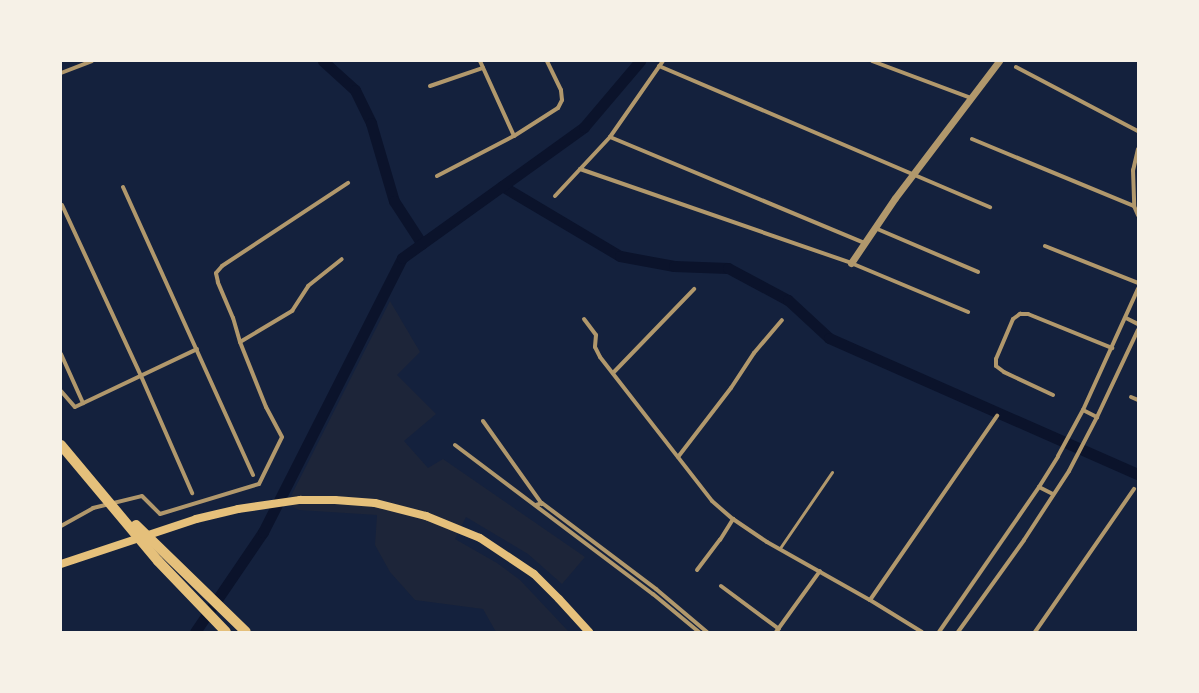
<!DOCTYPE html>
<style>
body{margin:0}
#map{position:relative;width:1199px;height:693px;overflow:hidden;background:#14213d;font-family:"PT Serif",serif}
div>[style]{position:absolute}
.green>*{inset:0;background:#1d2539}
.canal>*{height:11px;margin:-5.5px;padding:0 5.5px;transform-origin:5.5px;border-radius:5.5px;background:#0b132b}
.service>*{height:3px;margin:-1.5px;padding:0 1.5px;transform-origin:1.5px;border-radius:1.5px;background:#b1986c}
.minor>*{height:4px;margin:-2px;padding:0 2px;transform-origin:2px;border-radius:2px;background:#b1986c}
.tertiary>*{height:7px;margin:-3.5px;padding:0 3.5px;transform-origin:3.5px;border-radius:3.5px;background:#b1986c}
.secondary>*{height:8px;margin:-4px;padding:0 4px;transform-origin:4px;border-radius:4px;background:#e5c07b}
.motorway>*{height:10px;margin:-5px;padding:0 5px;transform-origin:5px;border-radius:5px;background:#e5c07b}
span{translate:-50% -50%;white-space:nowrap;text-align:center;line-height:1.15;-webkit-text-stroke:4px #f6f1e7;paint-order:stroke}
.frame{position:absolute;inset:0;border:62px solid #f6f1e7;pointer-events:none}
</style>
<div id="map">
<div class="green">
<i style="clip-path:polygon(390px 301px,420px 352px,397px 375px,436px 414px,404px 441px,428px 468px,443px 459px,585px 557px,562px 584px,528px 554px,466px 517px,455px 539px,497px 563px,520px 580px,569px 632px,496px 632px,483px 609px,415px 600px,390px 572px,375px 545px,377px 515px,299px 510px,287px 504px)"></i>
</div>
<div class="canal">
<i style="left:323px;top:61px;width:43px;rotate:42.2deg"></i>
<i style="left:355px;top:90px;width:37px;rotate:64deg"></i>
<i style="left:371px;top:123px;width:81px;rotate:73.6deg"></i>
<i style="left:394px;top:201px;width:51px;rotate:56.9deg"></i>
<i style="left:502px;top:186px;width:137px;rotate:30.7deg"></i>
<i style="left:620px;top:256px;width:55px;rotate:10.5deg"></i>
<i style="left:674px;top:266px;width:54px;rotate:2.1deg"></i>
<i style="left:728px;top:268px;width:68px;rotate:28.1deg"></i>
<i style="left:788px;top:300px;width:56px;rotate:42.8deg"></i>
<i style="left:829px;top:338px;width:338px;rotate:23.8deg"></i>
<i style="left:195px;top:632px;width:121px;rotate:-55.8deg"></i>
<i style="left:263px;top:532px;width:307px;rotate:-63.1deg"></i>
<i style="left:402px;top:258px;width:224px;rotate:-35.7deg"></i>
<i style="left:584px;top:127px;width:87px;rotate:-49.7deg"></i>
</div>
<div class="service">
<i style="left:780px;top:548px;width:92px;rotate:-55.6deg"></i>
</div>
<div class="minor">
<i style="left:480px;top:61px;width:82px;rotate:65.6deg"></i>
<i style="left:872px;top:61px;width:106px;rotate:20.5deg"></i>
<i style="left:659px;top:66px;width:360px;rotate:23.1deg"></i>
<i style="left:1016px;top:67px;width:138px;rotate:27.7deg"></i>
<i style="left:61px;top:73px;width:33px;rotate:-21deg"></i>
<i style="left:430px;top:86px;width:56px;rotate:-18.8deg"></i>
<i style="left:610px;top:137px;width:276px;rotate:22.6deg"></i>
<i style="left:972px;top:139px;width:175px;rotate:22.5deg"></i>
<i style="left:1138px;top:149px;width:22px;rotate:103deg"></i>
<i style="left:1133px;top:170px;width:36px;rotate:88deg"></i>
<i style="left:1134px;top:206px;width:10px;rotate:66deg"></i>
<i style="left:580px;top:169px;width:287px;rotate:19.1deg"></i>
<i style="left:851px;top:263px;width:127px;rotate:22.7deg"></i>
<i style="left:437px;top:176px;width:87px;rotate:-27.5deg"></i>
<i style="left:514px;top:136px;width:52px;rotate:-32.5deg"></i>
<i style="left:558px;top:108px;width:9px;rotate:-63deg"></i>
<i style="left:562px;top:100px;width:10px;rotate:-96deg"></i>
<i style="left:561px;top:90px;width:32px;rotate:-116deg"></i>
<i style="left:123px;top:187px;width:316px;rotate:65.7deg"></i>
<i style="left:555px;top:196px;width:81px;rotate:-47deg"></i>
<i style="left:610px;top:137px;width:93px;rotate:-55.1deg"></i>
<i style="left:62px;top:205px;width:188px;rotate:65.2deg"></i>
<i style="left:141px;top:376px;width:128px;rotate:66.4deg"></i>
<i style="left:875px;top:228px;width:112px;rotate:23.1deg"></i>
<i style="left:1045px;top:246px;width:100px;rotate:21.7deg"></i>
<i style="left:1126px;top:318px;width:13px;rotate:27deg"></i>
<i style="left:584px;top:319px;width:20px;rotate:53deg"></i>
<i style="left:596px;top:335px;width:12px;rotate:95deg"></i>
<i style="left:595px;top:347px;width:11px;rotate:63deg"></i>
<i style="left:600px;top:357px;width:182px;rotate:52.1deg"></i>
<i style="left:712px;top:501px;width:28px;rotate:41deg"></i>
<i style="left:733px;top:519px;width:41px;rotate:34.1deg"></i>
<i style="left:767px;top:542px;width:118px;rotate:29.4deg"></i>
<i style="left:870px;top:600px;width:61px;rotate:31.6deg"></i>
<i style="left:240px;top:342px;width:61px;rotate:-30.8deg"></i>
<i style="left:292px;top:311px;width:30px;rotate:-57deg"></i>
<i style="left:308px;top:286px;width:43px;rotate:-38.5deg"></i>
<i style="left:61px;top:354px;width:54px;rotate:65.8deg"></i>
<i style="left:613px;top:373px;width:117px;rotate:-46deg"></i>
<i style="left:61px;top:391px;width:21px;rotate:49deg"></i>
<i style="left:75px;top:407px;width:135px;rotate:-25.4deg"></i>
<i style="left:1053px;top:395px;width:54px;rotate:-154.9deg"></i>
<i style="left:1004px;top:372px;width:10px;rotate:-143deg"></i>
<i style="left:996px;top:366px;width:7px;rotate:-90deg"></i>
<i style="left:996px;top:359px;width:43px;rotate:-67deg"></i>
<i style="left:1013px;top:319px;width:9px;rotate:-36deg"></i>
<i style="left:1020px;top:314px;width:8px"></i>
<i style="left:1028px;top:314px;width:91px;rotate:22deg"></i>
<i style="left:1131px;top:397px;width:8px;rotate:23deg"></i>
<i style="left:1083px;top:410px;width:16px;rotate:27deg"></i>
<i style="left:483px;top:421px;width:102px;rotate:54.6deg"></i>
<i style="left:455px;top:445px;width:248px;rotate:37deg"></i>
<i style="left:653px;top:594px;width:60px;rotate:39.6deg"></i>
<i style="left:678px;top:457px;width:87px;rotate:-52.5deg"></i>
<i style="left:731px;top:388px;width:42px;rotate:-56.7deg"></i>
<i style="left:754px;top:353px;width:43px;rotate:-49.7deg"></i>
<i style="left:1039px;top:487px;width:16px;rotate:27deg"></i>
<i style="left:536px;top:505px;width:6px;rotate:-18deg"></i>
<i style="left:542px;top:503px;width:143px;rotate:37deg"></i>
<i style="left:656px;top:589px;width:67px;rotate:40.1deg"></i>
<i style="left:61px;top:526px;width:37px;rotate:-29deg"></i>
<i style="left:93px;top:508px;width:50px;rotate:-13.8deg"></i>
<i style="left:142px;top:496px;width:25px;rotate:45deg"></i>
<i style="left:160px;top:514px;width:103px;rotate:-16.9deg"></i>
<i style="left:259px;top:484px;width:52px;rotate:-63.9deg"></i>
<i style="left:282px;top:437px;width:34px;rotate:-118deg"></i>
<i style="left:266px;top:407px;width:70px;rotate:-111.8deg"></i>
<i style="left:240px;top:342px;width:25px;rotate:-106deg"></i>
<i style="left:233px;top:318px;width:39px;rotate:-113deg"></i>
<i style="left:218px;top:282px;width:9px;rotate:-103deg"></i>
<i style="left:216px;top:273px;width:9px;rotate:-49deg"></i>
<i style="left:222px;top:266px;width:151px;rotate:-33.4deg"></i>
<i style="left:697px;top:570px;width:38px;rotate:-53deg"></i>
<i style="left:720px;top:540px;width:25px;rotate:-58deg"></i>
<i style="left:721px;top:586px;width:72px;rotate:36.6deg"></i>
<i style="left:870px;top:600px;width:224px;rotate:-55.4deg"></i>
<i style="left:776px;top:632px;width:75px;rotate:-54.2deg"></i>
<i style="left:939px;top:632px;width:176px;rotate:-55.4deg"></i>
<i style="left:1039px;top:487px;width:36px;rotate:-58deg"></i>
<i style="left:1058px;top:456px;width:52px;rotate:-61.5deg"></i>
<i style="left:1083px;top:410px;width:133px;rotate:-65.6deg"></i>
<i style="left:958px;top:632px;width:113px;rotate:-54.3deg"></i>
<i style="left:1024px;top:540px;width:82px;rotate:-56.9deg"></i>
<i style="left:1069px;top:471px;width:61px;rotate:-62.6deg"></i>
<i style="left:1097px;top:417px;width:96px;rotate:-64.8deg"></i>
<i style="left:1035px;top:632px;width:174px;rotate:-55.3deg"></i>
</div>
<div class="tertiary">
<i style="left:851px;top:263px;width:78px;rotate:-55.9deg"></i>
<i style="left:895px;top:198px;width:172px;rotate:-52.8deg"></i>
</div>
<div class="secondary">
<i style="left:61px;top:564px;width:142px;rotate:-18.4deg"></i>
<i style="left:196px;top:519px;width:43px;rotate:-13.4deg"></i>
<i style="left:238px;top:509px;width:63px;rotate:-8.3deg"></i>
<i style="left:300px;top:500px;width:35px"></i>
<i style="left:335px;top:500px;width:40px;rotate:4.3deg"></i>
<i style="left:375px;top:503px;width:53px;rotate:14.3deg"></i>
<i style="left:426px;top:516px;width:58px;rotate:22.2deg"></i>
<i style="left:480px;top:538px;width:65px;rotate:33.7deg"></i>
<i style="left:534px;top:574px;width:35px;rotate:45deg"></i>
<i style="left:559px;top:599px;width:45px;rotate:47.7deg"></i>
</div>
<div class="motorway">
<i style="left:61px;top:445px;width:151px;rotate:50.1deg"></i>
<i style="left:158px;top:561px;width:98px;rotate:46.2deg"></i>
<i style="left:136px;top:525px;width:153px;rotate:44.2deg"></i>
</div>
<div class="frame"></div>
</div>
